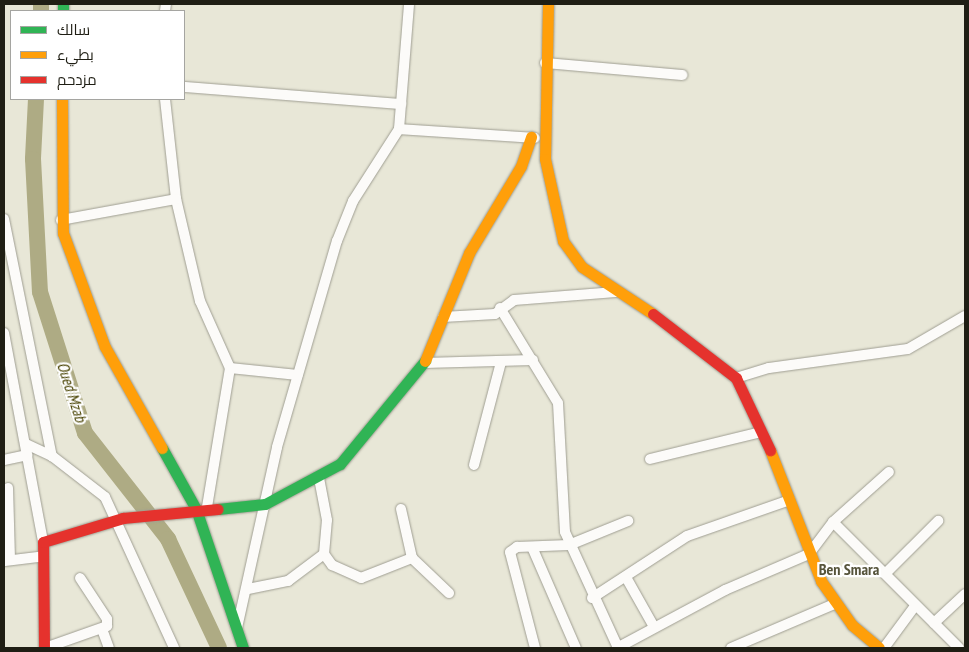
<!DOCTYPE html>
<meta charset="utf-8">
<style>
body{margin:0}
#map{position:relative;width:969px;height:652px;overflow:hidden;background:#e8e7d7;font-family:"PT Sans Narrow",Cairo,sans-serif}
div>[style]{position:absolute}
.river>*{height:16px;margin:-8px;padding:0 8px;transform-origin:8px;border-radius:8px;background:#aeab84}
.roads{filter:drop-shadow(0 0 1px #9f9e92) drop-shadow(0 0 1px #9f9e92)}
.street>*{height:10px;margin:-5px;padding:0 5px;transform-origin:5px;border-radius:5px;background:#fcfbf9}
.fast>*{height:11px;margin:-5.5px;padding:0 5.5px;transform-origin:5.5px;border-radius:5.5px;background:#30b455}
.slow>*{height:11px;margin:-5.5px;padding:0 5.5px;transform-origin:5.5px;border-radius:5.5px;background:#ff9f0a}
.jam>*{height:11px;margin:-5.5px;padding:0 5.5px;transform-origin:5.5px;border-radius:5.5px;background:#e5322d}
span{translate:-50% -50%;white-space:nowrap;text-align:center;line-height:1.15;-webkit-text-stroke:4.5px #fff;paint-order:stroke}
.water-label{font-size:16px;color:#4a4404;font-style:italic}
.neighbourhood-label{font-size:16px;color:#56543b;font-weight:700}
.frame{position:absolute;inset:0;border:5px solid #1f1e14;pointer-events:none}
.legend{position:absolute;left:10px;top:10px;width:175px;height:90px;box-sizing:border-box;background:#fff;border:1px solid #a5a5a1;margin:0;padding:6px 9px;list-style:none;font-size:15px;color:#1f1e14}
.legend li{display:flex;align-items:center;gap:10px;height:25px}
.legend b{width:25px;border:1px solid #a5a5a1}
</style>
<div id="map">
<div class="river">
<i style="left:41px;top:11px;width:7px;rotate:-90deg"></i>
<i style="left:36px;top:99px;width:60px;rotate:92.9deg"></i>
<i style="left:33px;top:159px;width:133px;rotate:87deg"></i>
<i style="left:40px;top:292px;width:148px;rotate:72.3deg"></i>
<i style="left:85px;top:433px;width:135px;rotate:51.9deg"></i>
<i style="left:168px;top:539px;width:120px;rotate:64.9deg"></i>
</div>
<div class="roads">
<div class="street">
<i style="left:165px;top:11px;width:7px;rotate:-82deg"></i>
<i style="left:545px;top:63px;width:138px;rotate:5deg"></i>
<i style="left:184px;top:87px;width:218px;rotate:4.5deg"></i>
<i style="left:165px;top:99px;width:101px;rotate:83.7deg"></i>
<i style="left:176px;top:199px;width:105px;rotate:76.8deg"></i>
<i style="left:200px;top:301px;width:73px;rotate:65.9deg"></i>
<i style="left:230px;top:368px;width:141px;rotate:99.4deg"></i>
<i style="left:399px;top:129px;width:136px;rotate:3.8deg"></i>
<i style="left:4px;top:219px;width:242px;rotate:78.6deg"></i>
<i style="left:61px;top:220px;width:117px;rotate:-10.3deg"></i>
<i style="left:500px;top:308px;width:111px;rotate:58.6deg"></i>
<i style="left:558px;top:403px;width:129px;rotate:86.9deg"></i>
<i style="left:565px;top:532px;width:128px;rotate:65.4deg"></i>
<i style="left:443px;top:317px;width:52px;rotate:-3.3deg"></i>
<i style="left:495px;top:314px;width:24px;rotate:-36deg"></i>
<i style="left:514px;top:300px;width:102px;rotate:-4.5deg"></i>
<i style="left:4px;top:333px;width:213px;rotate:79.4deg"></i>
<i style="left:424px;top:363px;width:109px;rotate:-1.6deg"></i>
<i style="left:230px;top:368px;width:68px;rotate:5.9deg"></i>
<i style="left:736px;top:378px;width:34px;rotate:-17deg"></i>
<i style="left:769px;top:368px;width:140px;rotate:-7.8deg"></i>
<i style="left:908px;top:349px;width:66px;rotate:-30.1deg"></i>
<i style="left:26px;top:444px;width:29px;rotate:25deg"></i>
<i style="left:52px;top:456px;width:67px;rotate:37.7deg"></i>
<i style="left:105px;top:497px;width:166px;rotate:65.4deg"></i>
<i style="left:650px;top:459px;width:115px;rotate:-13.6deg"></i>
<i style="left:4px;top:460px;width:24px;rotate:-12deg"></i>
<i style="left:474px;top:465px;width:106px;rotate:-75.3deg"></i>
<i style="left:8px;top:488px;width:72px;rotate:88.4deg"></i>
<i style="left:401px;top:509px;width:50px;rotate:77.3deg"></i>
<i style="left:412px;top:558px;width:51px;rotate:43.4deg"></i>
<i style="left:833px;top:522px;width:75px;rotate:-41.8deg"></i>
<i style="left:532px;top:547px;width:110px;rotate:66.5deg"></i>
<i style="left:324px;top:554px;width:14px;rotate:54deg"></i>
<i style="left:332px;top:565px;width:32px;rotate:24deg"></i>
<i style="left:361px;top:578px;width:55px;rotate:-21.4deg"></i>
<i style="left:5px;top:561px;width:35px;rotate:-7deg"></i>
<i style="left:886px;top:573px;width:74px;rotate:-45deg"></i>
<i style="left:627px;top:579px;width:55px;rotate:60.6deg"></i>
<i style="left:248px;top:589px;width:41px;rotate:-11.3deg"></i>
<i style="left:288px;top:581px;width:45px;rotate:-36.9deg"></i>
<i style="left:324px;top:554px;width:34px;rotate:-85deg"></i>
<i style="left:327px;top:520px;width:43px;rotate:-100.8deg"></i>
<i style="left:592px;top:598px;width:113px;rotate:-33.1deg"></i>
<i style="left:687px;top:536px;width:109px;rotate:-19.3deg"></i>
<i style="left:934px;top:623px;width:42px;rotate:-43.1deg"></i>
<i style="left:237px;top:628px;width:185px;rotate:-77.5deg"></i>
<i style="left:277px;top:447px;width:215px;rotate:-73.8deg"></i>
<i style="left:337px;top:241px;width:43px;rotate:-68.2deg"></i>
<i style="left:353px;top:201px;width:85px;rotate:-57.4deg"></i>
<i style="left:399px;top:129px;width:125px;rotate:-85.4deg"></i>
<i style="left:102px;top:629px;width:20px;rotate:70deg"></i>
<i style="left:45px;top:648px;width:66px;rotate:-19.5deg"></i>
<i style="left:107px;top:626px;width:7px;rotate:-90deg"></i>
<i style="left:107px;top:619px;width:49px;rotate:-123.4deg"></i>
<i style="left:535px;top:648px;width:99px;rotate:-104.6deg"></i>
<i style="left:510px;top:552px;width:9px;rotate:-36deg"></i>
<i style="left:517px;top:547px;width:52px;rotate:-2.2deg"></i>
<i style="left:569px;top:545px;width:64px;rotate:-22.1deg"></i>
<i style="left:617px;top:648px;width:123px;rotate:-28.2deg"></i>
<i style="left:725px;top:590px;width:91px;rotate:-23.2deg"></i>
<i style="left:809px;top:554px;width:40px;rotate:-53deg"></i>
<i style="left:833px;top:522px;width:178px;rotate:45deg"></i>
<i style="left:731px;top:648px;width:112px;rotate:-23.1deg"></i>
<i style="left:884px;top:648px;width:52px;rotate:-53.6deg"></i>
</div>
<div class="fast">
<i style="left:63px;top:4px;width:7px;rotate:90deg"></i>
<i style="left:162px;top:448px;width:70px;rotate:60.9deg"></i>
<i style="left:196px;top:509px;width:147px;rotate:71.3deg"></i>
<i style="left:218px;top:509px;width:47px;rotate:-6.1deg"></i>
<i style="left:265px;top:504px;width:85px;rotate:-28.1deg"></i>
<i style="left:340px;top:464px;width:134px;rotate:-50.5deg"></i>
</div>
<div class="slow">
<i style="left:548px;top:4px;width:155px;rotate:91.1deg"></i>
<i style="left:545px;top:159px;width:84px;rotate:77.6deg"></i>
<i style="left:563px;top:241px;width:32px;rotate:54deg"></i>
<i style="left:582px;top:267px;width:85px;rotate:33.5deg"></i>
<i style="left:62px;top:99px;width:134px;rotate:89.6deg"></i>
<i style="left:63px;top:233px;width:121px;rotate:69.8deg"></i>
<i style="left:105px;top:347px;width:116px;rotate:60.6deg"></i>
<i style="left:425px;top:361px;width:117px;rotate:-67.8deg"></i>
<i style="left:469px;top:253px;width:101px;rotate:-59.1deg"></i>
<i style="left:521px;top:166px;width:31px;rotate:-71deg"></i>
<i style="left:770px;top:450px;width:141px;rotate:68.7deg"></i>
<i style="left:821px;top:581px;width:54px;rotate:54.8deg"></i>
<i style="left:852px;top:625px;width:35px;rotate:40deg"></i>
</div>
<div class="jam">
<i style="left:653px;top:314px;width:105px;rotate:37.6deg"></i>
<i style="left:736px;top:378px;width:80px;rotate:64.7deg"></i>
<i style="left:44px;top:648px;width:106px;rotate:-90.5deg"></i>
<i style="left:43px;top:542px;width:84px;rotate:-16.7deg"></i>
<i style="left:123px;top:518px;width:95px;rotate:-5.4deg"></i>
</div>
</div>
<div class="water-label">
<span style="left:72px;top:392px;rotate:72deg">Oued Mzab</span>
</div>
<div class="neighbourhood-label">
<span style="left:849px;top:569px">Ben Smara</span>
</div>
<div class="frame"></div>
<ul class="legend">
<li><b style="height:6px;background:#30b455"></b>سالك</li>
<li><b style="height:6px;background:#ff9f0a"></b>بطيء</li>
<li><b style="height:6px;background:#e5322d"></b>مزدحم</li>
</ul>
</div>
